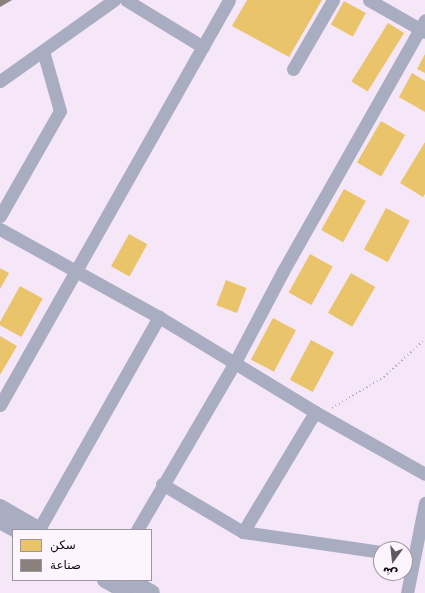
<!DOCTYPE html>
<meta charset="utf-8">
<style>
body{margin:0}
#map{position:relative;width:425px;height:593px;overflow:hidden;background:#f5e7f7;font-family:"DejaVu Sans","Noto Naskh Arabic",sans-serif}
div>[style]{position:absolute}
.homes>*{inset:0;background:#e9c46a;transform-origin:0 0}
.industry>*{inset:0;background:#8a817c}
.path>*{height:2px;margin-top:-1px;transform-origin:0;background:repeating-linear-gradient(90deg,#aaaaba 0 1px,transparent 0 4px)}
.minor>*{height:13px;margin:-6.5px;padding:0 6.5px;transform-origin:6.5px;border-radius:6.5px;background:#a8adc1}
.tertiary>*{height:16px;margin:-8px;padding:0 8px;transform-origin:8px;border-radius:8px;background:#a8adc1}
span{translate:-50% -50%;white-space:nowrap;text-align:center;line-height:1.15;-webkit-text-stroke:4px #fcf5fd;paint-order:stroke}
.legend{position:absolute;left:12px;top:529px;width:140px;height:52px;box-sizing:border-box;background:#fcf5fd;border:1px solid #9e969f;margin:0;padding:5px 7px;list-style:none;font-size:12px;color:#120813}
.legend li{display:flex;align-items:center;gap:8px;height:20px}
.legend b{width:20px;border:1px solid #9e969f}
.north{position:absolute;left:373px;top:541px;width:40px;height:40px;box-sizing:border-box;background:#fcf5fd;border:1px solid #9e969f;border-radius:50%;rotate:195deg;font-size:11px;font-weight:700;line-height:16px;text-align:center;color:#120813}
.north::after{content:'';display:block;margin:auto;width:14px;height:18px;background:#615663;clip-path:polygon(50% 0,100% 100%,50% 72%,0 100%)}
</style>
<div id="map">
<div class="homes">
<i style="clip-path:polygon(247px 0,322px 0,289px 57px,232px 26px)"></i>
<i style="left:344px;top:1px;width:25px;height:27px;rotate:29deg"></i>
<i style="left:388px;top:23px;width:19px;height:69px;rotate:32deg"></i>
<i style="clip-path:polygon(425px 54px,425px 73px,417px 69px)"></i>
<i style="clip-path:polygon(412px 73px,425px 81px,425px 112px,399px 97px)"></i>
<i style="left:381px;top:121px;width:28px;height:48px;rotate:30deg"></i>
<i style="clip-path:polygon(425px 142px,425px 194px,423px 197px,400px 183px)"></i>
<i style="left:344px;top:189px;width:25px;height:47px;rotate:29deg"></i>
<i style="left:386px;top:208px;width:27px;height:47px;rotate:28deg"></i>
<i style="left:129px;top:234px;width:21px;height:37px;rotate:29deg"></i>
<i style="left:310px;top:254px;width:26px;height:44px;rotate:29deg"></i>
<i style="clip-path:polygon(0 268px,9px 273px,0 289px)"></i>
<i style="left:351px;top:273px;width:28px;height:46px;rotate:30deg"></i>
<i style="left:226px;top:280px;width:22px;height:27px;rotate:21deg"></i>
<i style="left:20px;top:286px;width:26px;height:44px;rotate:29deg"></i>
<i style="left:273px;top:318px;width:26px;height:47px;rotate:28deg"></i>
<i style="clip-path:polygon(0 336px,17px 346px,0 375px)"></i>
<i style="left:311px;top:340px;width:26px;height:45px;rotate:28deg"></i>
</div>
<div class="industry">
<i style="clip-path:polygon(0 0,12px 0,0 7px)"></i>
</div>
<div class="path">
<i style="left:332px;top:408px;width:61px;rotate:-30.8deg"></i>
<i style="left:384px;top:377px;width:56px;rotate:-42.8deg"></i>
</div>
<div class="minor">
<i style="left:126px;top:0;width:90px;rotate:31.4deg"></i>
<i style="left:369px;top:0;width:64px;rotate:29.7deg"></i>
<i style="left:293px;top:69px;width:80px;rotate:-59.9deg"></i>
<i style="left:0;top:81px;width:140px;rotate:-35.4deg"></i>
<i style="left:0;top:216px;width:121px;rotate:-60.3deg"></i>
<i style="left:60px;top:111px;width:62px;rotate:-105.8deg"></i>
<i style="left:0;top:229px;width:182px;rotate:29deg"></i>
<i style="left:159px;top:317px;width:183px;rotate:31.3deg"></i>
<i style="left:315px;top:412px;width:126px;rotate:29.4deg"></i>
<i style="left:0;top:405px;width:465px;rotate:-60.5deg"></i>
<i style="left:162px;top:484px;width:94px;rotate:30.7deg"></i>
<i style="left:243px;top:532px;width:139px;rotate:8.2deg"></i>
<i style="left:39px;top:529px;width:244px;rotate:-60.5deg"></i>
<i style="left:137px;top:530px;width:192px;rotate:-59.7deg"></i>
<i style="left:234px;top:364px;width:105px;rotate:-62.2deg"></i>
<i style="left:283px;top:271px;width:288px;rotate:-60.5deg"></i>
<i style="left:243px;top:532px;width:140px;rotate:-59deg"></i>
<i style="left:407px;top:593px;width:92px;rotate:-78.7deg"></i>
</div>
<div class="tertiary">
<i style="left:0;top:507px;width:46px;rotate:29.9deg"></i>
<i style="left:0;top:521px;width:18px;rotate:29deg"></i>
<i style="left:105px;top:580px;width:26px;rotate:29deg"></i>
<i style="left:129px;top:580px;width:26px;rotate:29deg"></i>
</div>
<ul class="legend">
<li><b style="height:11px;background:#e9c46a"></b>سكن</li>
<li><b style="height:11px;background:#8a817c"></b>صناعة</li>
</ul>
<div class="north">ش</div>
</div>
